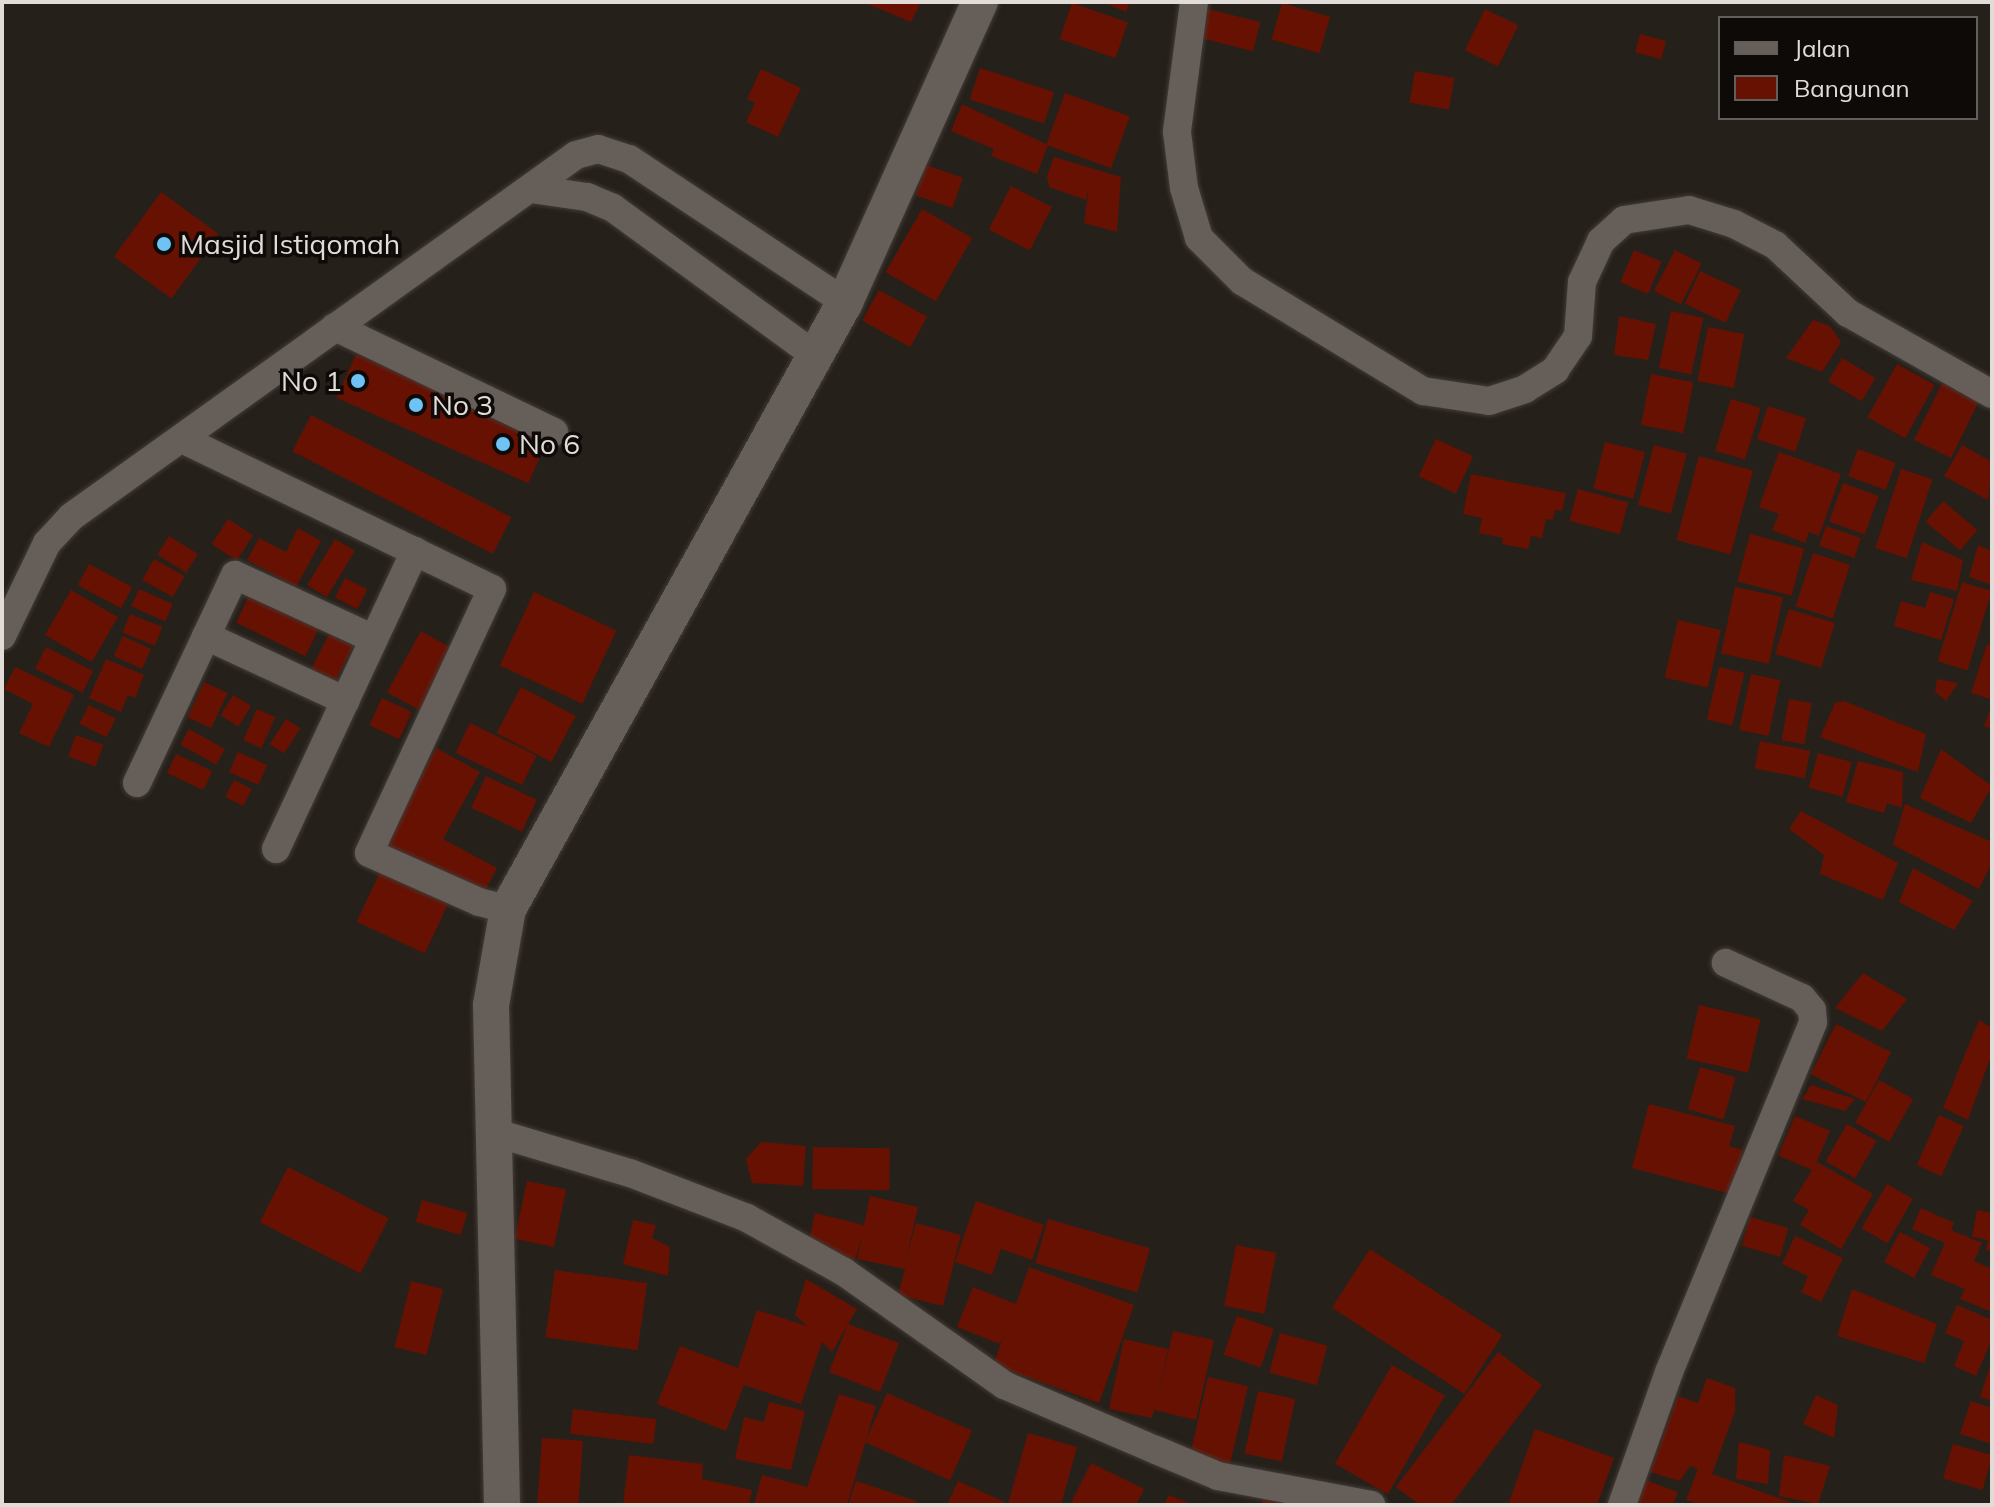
<!DOCTYPE html>
<style>
body{margin:0}
#map{position:relative;width:1994px;height:1507px;overflow:hidden;background:#26201a;font-family:Mulish,sans-serif}
div>[style]{position:absolute}
.building>*{inset:0;background:#671102;transform-origin:0 0}
.roads{filter:drop-shadow(0 0 2px #413c38) drop-shadow(0 0 2px #413c38)}
.minor>*{height:28px;margin:-14px;padding:0 14px;transform-origin:14px;border-radius:14px;background:#665e58}
.tertiary>*{height:36px;margin:-18px;padding:0 18px;transform-origin:18px;border-radius:18px;background:#665e58}
.dots>*{width:22px;height:22px;translate:-50% -50%;box-sizing:border-box;border:4px solid #0d0a08;border-radius:50%}
span{translate:-50% -50%;white-space:nowrap;text-align:center;line-height:1.15;-webkit-text-stroke:7px #0d0a08;paint-order:stroke}
.poi-label{font-size:28px;color:#e1dcd8}
.left{translate:0 -50%;text-align:left}
.right{translate:-100% -50%;text-align:right}
.frame{position:absolute;inset:0;border:4px solid #e1dcd8;pointer-events:none}
.legend{position:absolute;left:1718px;top:16px;width:260px;height:104px;box-sizing:border-box;background:#0d0a08;border:2px solid #625e5b;margin:0;padding:10px 14px;list-style:none;font-size:24px;color:#e1dcd8}
.legend li{display:flex;align-items:center;gap:16px;height:40px}
.legend b{width:40px;border:2px solid #625e5b}
</style>
<div id="map">
<div class="building">
<i style="clip-path:polygon(863px 2px,921px 2px,911px 22px)"></i>
<i style="clip-path:polygon(1103px 2px,1130px 2px,1126px 12px)"></i>
<i style="left:1072px;top:3px;width:59px;height:38px;rotate:19deg"></i>
<i style="left:1282px;top:3px;width:50px;height:38px;rotate:16deg"></i>
<i style="left:1204px;top:8px;width:58px;height:30px;rotate:14deg"></i>
<i style="left:1485px;top:9px;width:37px;height:46px;rotate:26deg"></i>
<i style="left:1640px;top:34px;width:27px;height:19px;rotate:15deg"></i>
<i style="left:980px;top:68px;width:78px;height:33px;rotate:18deg"></i>
<i style="clip-path:polygon(761px 69px,801px 88px,778px 137px,746px 122px,755px 103px,747px 99px)"></i>
<i style="left:1415px;top:71px;width:40px;height:32px;rotate:10deg"></i>
<i style="left:1065px;top:93px;width:69px;height:55px;rotate:20deg"></i>
<i style="clip-path:polygon(962px 104px,1048px 145px,1037px 174px,991px 156px,994px 149px,951px 131px)"></i>
<i style="clip-path:polygon(1054px 157px,1121px 177px,1117px 232px,1084px 223px,1089px 187px,1086px 200px,1049px 187px,1047px 176px)"></i>
<i style="left:926px;top:165px;width:39px;height:32px;rotate:19deg"></i>
<i style="left:1011px;top:186px;width:46px;height:49px;rotate:27deg"></i>
<i style="left:161px;top:192px;width:71px;height:80px;rotate:36deg"></i>
<i style="left:922px;top:209px;width:58px;height:73px;rotate:30deg"></i>
<i style="left:1634px;top:250px;width:30px;height:35px;rotate:23deg"></i>
<i style="left:1675px;top:250px;width:30px;height:46px;rotate:27deg"></i>
<i style="left:1700px;top:271px;width:45px;height:36px;rotate:25deg"></i>
<i style="left:879px;top:290px;width:55px;height:35px;rotate:29deg"></i>
<i style="left:1671px;top:311px;width:33px;height:58px;rotate:12deg"></i>
<i style="clip-path:polygon(1619px 316px,1656px 324px,1648px 360px,1614px 355px)"></i>
<i style="clip-path:polygon(1813px 320px,1830px 326px,1841px 342px,1822px 372px,1786px 358px)"></i>
<i style="left:1708px;top:327px;width:37px;height:55px;rotate:11deg"></i>
<i style="left:356px;top:354px;width:210px;height:48px;rotate:24deg"></i>
<i style="left:1842px;top:358px;width:39px;height:27px;rotate:31deg"></i>
<i style="left:1897px;top:364px;width:43px;height:61px;rotate:29deg"></i>
<i style="left:1651px;top:374px;width:43px;height:52px;rotate:11deg"></i>
<i style="left:1944px;top:379px;width:41px;height:68px;rotate:26deg"></i>
<i style="left:1731px;top:399px;width:31px;height:54px;rotate:17deg"></i>
<i style="left:1768px;top:406px;width:40px;height:35px;rotate:18deg"></i>
<i style="left:311px;top:415px;width:225px;height:41px;rotate:27deg"></i>
<i style="left:1436px;top:439px;width:41px;height:41px;rotate:25deg"></i>
<i style="left:1605px;top:442px;width:41px;height:48px;rotate:14deg"></i>
<i style="left:1654px;top:445px;width:34px;height:62px;rotate:15deg"></i>
<i style="clip-path:polygon(1962px 445px,1992px 462px,1988px 500px,1944px 476px)"></i>
<i style="left:1858px;top:449px;width:40px;height:29px;rotate:20deg"></i>
<i style="clip-path:polygon(1779px 452px,1841px 474px,1819px 536px,1809px 532px,1805px 543px,1772px 530px,1779px 514px,1759px 507px)"></i>
<i style="left:1699px;top:456px;width:56px;height:87px;rotate:15deg"></i>
<i style="left:1901px;top:469px;width:33px;height:83px;rotate:18deg"></i>
<i style="clip-path:polygon(1471px 474px,1566px 493px,1562px 511px,1555px 510px,1553px 520px,1546px 519px,1542px 538px,1531px 536px,1528px 549px,1502px 544px,1503px 538px,1479px 533px,1482px 518px,1463px 514px)"></i>
<i style="left:1843px;top:483px;width:38px;height:41px;rotate:20deg"></i>
<i style="left:1578px;top:489px;width:52px;height:33px;rotate:15deg"></i>
<i style="left:1943px;top:501px;width:45px;height:27px;rotate:40deg"></i>
<i style="left:228px;top:519px;width:30px;height:30px;rotate:33deg"></i>
<i style="left:1826px;top:526px;width:37px;height:21px;rotate:19deg"></i>
<i style="clip-path:polygon(298px 528px,321px 541px,296px 587px,247px 560px,259px 538px,286px 552px)"></i>
<i style="left:1750px;top:534px;width:56px;height:49px;rotate:15deg"></i>
<i style="left:169px;top:536px;width:34px;height:22px;rotate:32deg"></i>
<i style="left:335px;top:539px;width:23px;height:54px;rotate:31deg"></i>
<i style="clip-path:polygon(1922px 542px,1963px 560px,1957px 591px,1911px 580px)"></i>
<i style="clip-path:polygon(1978px 545px,1992px 551px,1992px 585px,1969px 577px)"></i>
<i style="left:1813px;top:553px;width:39px;height:56px;rotate:18deg"></i>
<i style="left:154px;top:559px;width:35px;height:24px;rotate:29deg"></i>
<i style="left:89px;top:564px;width:49px;height:24px;rotate:28deg"></i>
<i style="left:345px;top:578px;width:25px;height:22px;rotate:27deg"></i>
<i style="left:1962px;top:582px;width:31px;height:83px;rotate:17deg"></i>
<i style="left:1735px;top:587px;width:49px;height:68px;rotate:12deg"></i>
<i style="left:139px;top:589px;width:37px;height:19px;rotate:24deg"></i>
<i style="left:71px;top:590px;width:54px;height:52px;rotate:30deg"></i>
<i style="left:251px;top:592px;width:77px;height:34px;rotate:26deg"></i>
<i style="left:534px;top:592px;width:91px;height:81px;rotate:25deg"></i>
<i style="clip-path:polygon(1930px 592px,1954px 599px,1941px 640px,1894px 626px,1901px 601px,1925px 608px)"></i>
<i style="left:1789px;top:609px;width:48px;height:47px;rotate:17deg"></i>
<i style="left:130px;top:614px;width:35px;height:20px;rotate:22deg"></i>
<i style="left:1678px;top:620px;width:44px;height:59px;rotate:13deg"></i>
<i style="left:421px;top:631px;width:39px;height:70px;rotate:29deg"></i>
<i style="left:329px;top:634px;width:27px;height:42px;rotate:27deg"></i>
<i style="left:123px;top:636px;width:31px;height:22px;rotate:25deg"></i>
<i style="clip-path:polygon(1987px 644px,1992px 646px,1990px 699px,1971px 693px)"></i>
<i style="left:46px;top:647px;width:53px;height:24px;rotate:27deg"></i>
<i style="clip-path:polygon(106px 659px,144px 675px,135px 698px,128px 695px,121px 712px,89px 698px)"></i>
<i style="clip-path:polygon(15px 667px,74px 695px,49px 747px,19px 733px,33px 704px,4px 689px)"></i>
<i style="left:1719px;top:667px;width:26px;height:54px;rotate:13deg"></i>
<i style="left:1751px;top:674px;width:30px;height:57px;rotate:12deg"></i>
<i style="clip-path:polygon(1937px 679px,1958px 683px,1946px 701px,1935px 692px)"></i>
<i style="left:204px;top:682px;width:26px;height:39px;rotate:25deg"></i>
<i style="left:521px;top:687px;width:62px;height:52px;rotate:28deg"></i>
<i style="left:233px;top:695px;width:21px;height:24px;rotate:31deg"></i>
<i style="left:382px;top:698px;width:33px;height:30px;rotate:25deg"></i>
<i style="left:1789px;top:699px;width:23px;height:42px;rotate:10deg"></i>
<i style="clip-path:polygon(1844px 701px,1926px 734px,1918px 772px,1820px 737px,1835px 703px)"></i>
<i style="left:89px;top:705px;width:30px;height:21px;rotate:27deg"></i>
<i style="clip-path:polygon(1992px 705px,1992px 729px,1984px 726px)"></i>
<i style="left:257px;top:709px;width:20px;height:34px;rotate:24deg"></i>
<i style="left:286px;top:719px;width:17px;height:30px;rotate:33deg"></i>
<i style="left:470px;top:723px;width:74px;height:33px;rotate:26deg"></i>
<i style="left:189px;top:729px;width:41px;height:18px;rotate:29deg"></i>
<i style="left:76px;top:735px;width:29px;height:23px;rotate:20deg"></i>
<i style="left:1760px;top:741px;width:51px;height:28px;rotate:11deg"></i>
<i style="clip-path:polygon(436px 748px,480px 772px,443px 839px,497px 868px,480px 900px,382px 848px)"></i>
<i style="clip-path:polygon(1941px 749px,1992px 786px,1971px 823px,1920px 798px)"></i>
<i style="left:238px;top:752px;width:32px;height:22px;rotate:24deg"></i>
<i style="left:1818px;top:753px;width:35px;height:36px;rotate:15deg"></i>
<i style="left:176px;top:754px;width:40px;height:21px;rotate:25deg"></i>
<i style="clip-path:polygon(1858px 761px,1903px 772px,1902px 808px,1887px 803px,1884px 813px,1846px 802px)"></i>
<i style="left:486px;top:776px;width:56px;height:35px;rotate:25deg"></i>
<i style="left:234px;top:780px;width:20px;height:19px;rotate:27deg"></i>
<i style="clip-path:polygon(1905px 804px,1992px 842px,1992px 862px,1979px 889px,1893px 845px)"></i>
<i style="clip-path:polygon(1801px 811px,1898px 863px,1883px 900px,1820px 874px,1824px 855px,1789px 829px)"></i>
<i style="clip-path:polygon(1913px 868px,1973px 901px,1954px 930px,1899px 902px)"></i>
<i style="left:380px;top:872px;width:75px;height:55px;rotate:25deg"></i>
<i style="clip-path:polygon(1863px 973px,1907px 999px,1882px 1031px,1835px 1008px)"></i>
<i style="left:1699px;top:1005px;width:63px;height:55px;rotate:13deg"></i>
<i style="clip-path:polygon(1979px 1020px,1992px 1028px,1992px 1053px,1968px 1120px,1943px 1108px)"></i>
<i style="left:1836px;top:1024px;width:62px;height:56px;rotate:27deg"></i>
<i style="left:1700px;top:1067px;width:37px;height:44px;rotate:16deg"></i>
<i style="left:1879px;top:1080px;width:39px;height:49px;rotate:29deg"></i>
<i style="clip-path:polygon(1811px 1085px,1855px 1099px,1845px 1111px,1802px 1099px)"></i>
<i style="clip-path:polygon(1649px 1104px,1735px 1126px,1729px 1146px,1743px 1150px,1731px 1194px,1632px 1168px)"></i>
<i style="left:1939px;top:1115px;width:27px;height:55px;rotate:24deg"></i>
<i style="left:1795px;top:1116px;width:38px;height:43px;rotate:23deg"></i>
<i style="left:1847px;top:1124px;width:34px;height:43px;rotate:30deg"></i>
<i style="clip-path:polygon(761px 1142px,806px 1146px,803px 1186px,752px 1183px,746px 1159px)"></i>
<i style="left:813px;top:1147px;width:77px;height:42px;rotate:1deg"></i>
<i style="clip-path:polygon(1817px 1162px,1873px 1194px,1841px 1249px,1800px 1225px,1809px 1210px,1793px 1201px)"></i>
<i style="left:288px;top:1167px;width:113px;height:62px;rotate:27deg"></i>
<i style="left:527px;top:1181px;width:40px;height:59px;rotate:12deg"></i>
<i style="left:1887px;top:1184px;width:30px;height:51px;rotate:30deg"></i>
<i style="clip-path:polygon(870px 1196px,918px 1207px,906px 1260px,916px 1223px,961px 1235px,943px 1306px,898px 1295px,905px 1269px,857px 1259px,862px 1236px,855px 1260px,807px 1249px,815px 1213px,864px 1225px)"></i>
<i style="left:422px;top:1200px;width:47px;height:23px;rotate:16deg"></i>
<i style="clip-path:polygon(976px 1201px,1044px 1225px,1032px 1260px,1001px 1249px,992px 1275px,955px 1262px)"></i>
<i style="clip-path:polygon(1921px 1208px,1954px 1223px,1951px 1230px,1982px 1243px,1974px 1261px,1992px 1269px,1992px 1312px,1960px 1299px,1965px 1289px,1931px 1275px,1945px 1243px,1912px 1229px)"></i>
<i style="clip-path:polygon(1977px 1210px,1992px 1213px,1992px 1251px,1986px 1250px,1988px 1240px,1972px 1237px)"></i>
<i style="left:1750px;top:1217px;width:40px;height:30px;rotate:16deg"></i>
<i style="left:1048px;top:1219px;width:106px;height:46px;rotate:16deg"></i>
<i style="clip-path:polygon(633px 1220px,656px 1225px,652px 1238px,670px 1247px,668px 1276px,623px 1264px)"></i>
<i style="left:1900px;top:1232px;width:34px;height:34px;rotate:28deg"></i>
<i style="clip-path:polygon(1795px 1236px,1843px 1258px,1821px 1302px,1801px 1292px,1808px 1276px,1782px 1264px)"></i>
<i style="left:1236px;top:1245px;width:41px;height:62px;rotate:11deg"></i>
<i style="left:1370px;top:1249px;width:158px;height:70px;rotate:33deg"></i>
<i style="clip-path:polygon(1029px 1267px,1134px 1305px,1099px 1403px,993px 1365px,1006px 1330px,1000px 1344px,957px 1327px,973px 1287px,1016px 1304px)"></i>
<i style="left:555px;top:1270px;width:93px;height:68px;rotate:8deg"></i>
<i style="clip-path:polygon(806px 1279px,857px 1309px,848px 1324px,899px 1343px,880px 1392px,829px 1372px,848px 1324px,832px 1352px,822px 1342px,801px 1404px,744px 1385px,726px 1431px,657px 1404px,680px 1346px,738px 1368px,757px 1310px,807px 1326px,795px 1315px)"></i>
<i style="left:411px;top:1281px;width:33px;height:68px;rotate:14deg"></i>
<i style="clip-path:polygon(1852px 1289px,1937px 1324px,1924px 1363px,1837px 1336px)"></i>
<i style="clip-path:polygon(1957px 1305px,1992px 1320px,1992px 1339px,1976px 1376px,1954px 1366px,1964px 1341px,1945px 1333px)"></i>
<i style="left:1237px;top:1316px;width:39px;height:41px;rotate:19deg"></i>
<i style="clip-path:polygon(1173px 1331px,1214px 1340px,1196px 1420px,1154px 1410px,1152px 1418px,1109px 1409px,1124px 1339px,1168px 1349px,1157px 1401px)"></i>
<i style="left:1280px;top:1333px;width:49px;height:41px;rotate:15deg"></i>
<i style="clip-path:polygon(1498px 1352px,1542px 1385px,1451px 1505px,1420px 1505px,1396px 1487px)"></i>
<i style="clip-path:polygon(1991px 1363px,1992px 1363px,1992px 1401px,1980px 1397px)"></i>
<i style="left:1392px;top:1365px;width:61px;height:114px;rotate:30deg"></i>
<i style="left:1208px;top:1377px;width:41px;height:80px;rotate:13deg"></i>
<i style="clip-path:polygon(1707px 1378px,1735px 1388px,1735px 1411px,1712px 1474px,1798px 1505px,1701px 1505px,1686px 1500px,1698px 1469px,1690px 1466px,1680px 1481px,1650px 1472px,1678px 1396px,1698px 1403px)"></i>
<i style="left:1258px;top:1391px;width:38px;height:64px;rotate:12deg"></i>
<i style="left:887px;top:1393px;width:93px;height:54px;rotate:24deg"></i>
<i style="clip-path:polygon(839px 1394px,876px 1406px,847px 1505px,754px 1505px,762px 1475px,807px 1487px)"></i>
<i style="clip-path:polygon(1816px 1395px,1838px 1405px,1834px 1438px,1803px 1424px)"></i>
<i style="clip-path:polygon(1971px 1401px,1992px 1408px,1992px 1444px,1960px 1434px)"></i>
<i style="clip-path:polygon(769px 1402px,805px 1411px,791px 1470px,735px 1459px,744px 1417px,764px 1422px)"></i>
<i style="left:573px;top:1409px;width:84px;height:25px;rotate:7deg"></i>
<i style="clip-path:polygon(1535px 1429px,1614px 1458px,1597px 1505px,1508px 1505px)"></i>
<i style="clip-path:polygon(1028px 1433px,1077px 1447px,1061px 1505px,1008px 1504px)"></i>
<i style="left:542px;top:1438px;width:41px;height:67px;rotate:4deg"></i>
<i style="clip-path:polygon(1739px 1442px,1770px 1450px,1768px 1484px,1736px 1479px)"></i>
<i style="left:1953px;top:1444px;width:41px;height:36px;rotate:16deg"></i>
<i style="clip-path:polygon(629px 1455px,703px 1464px,702px 1479px,752px 1490px,749px 1505px,623px 1505px)"></i>
<i style="clip-path:polygon(1784px 1455px,1830px 1466px,1818px 1504px,1779px 1496px)"></i>
<i style="clip-path:polygon(1091px 1463px,1144px 1489px,1136px 1505px,1070px 1505px)"></i>
<i style="clip-path:polygon(1645px 1480px,1678px 1492px,1673px 1505px,1636px 1505px)"></i>
<i style="clip-path:polygon(856px 1481px,916px 1501px,919px 1505px,848px 1505px)"></i>
<i style="clip-path:polygon(958px 1481px,1005px 1502px,1004px 1505px,947px 1505px)"></i>
<i style="clip-path:polygon(1169px 1495px,1194px 1505px,1164px 1505px)"></i>
<i style="clip-path:polygon(1265px 1496px,1297px 1505px,1260px 1505px)"></i>
</div>
<div class="roads">
<div class="minor">
<i style="left:1194px;top:2px;width:131px;rotate:97.5deg"></i>
<i style="left:1177px;top:132px;width:56px;rotate:82.9deg"></i>
<i style="left:1184px;top:188px;width:52px;rotate:73.3deg"></i>
<i style="left:1199px;top:238px;width:61px;rotate:45deg"></i>
<i style="left:1242px;top:281px;width:212px;rotate:31.3deg"></i>
<i style="left:1423px;top:391px;width:67px;rotate:8.6deg"></i>
<i style="left:1489px;top:401px;width:38px;rotate:-18deg"></i>
<i style="left:1525px;top:389px;width:36px;rotate:-32deg"></i>
<i style="left:1555px;top:370px;width:41px;rotate:-55.9deg"></i>
<i style="left:1578px;top:336px;width:54px;rotate:-85.8deg"></i>
<i style="left:1582px;top:282px;width:45px;rotate:-65.1deg"></i>
<i style="left:1601px;top:241px;width:31px;rotate:-42deg"></i>
<i style="left:1624px;top:220px;width:66px;rotate:-8.7deg"></i>
<i style="left:1689px;top:210px;width:47px;rotate:17.3deg"></i>
<i style="left:1734px;top:224px;width:46px;rotate:27.1deg"></i>
<i style="left:1775px;top:245px;width:100px;rotate:43deg"></i>
<i style="left:1848px;top:313px;width:165px;rotate:29.4deg"></i>
<i style="left:531px;top:189px;width:57px;rotate:8.1deg"></i>
<i style="left:587px;top:197px;width:28px;rotate:23deg"></i>
<i style="left:613px;top:208px;width:251px;rotate:36.1deg"></i>
<i style="left:335px;top:327px;width:243px;rotate:25.6deg"></i>
<i style="left:184px;top:440px;width:342px;rotate:25.8deg"></i>
<i style="left:492px;top:589px;width:291px;rotate:115deg"></i>
<i style="left:369px;top:853px;width:120px;rotate:24deg"></i>
<i style="left:479px;top:902px;width:30px;rotate:14deg"></i>
<i style="left:2px;top:636px;width:103px;rotate:-64.2deg"></i>
<i style="left:47px;top:543px;width:35px;rotate:-47deg"></i>
<i style="left:71px;top:517px;width:621px;rotate:-35.63deg"></i>
<i style="left:576px;top:155px;width:23px;rotate:-15deg"></i>
<i style="left:598px;top:149px;width:33px;rotate:18deg"></i>
<i style="left:629px;top:159px;width:259px;rotate:33.5deg"></i>
<i style="left:206px;top:636px;width:154px;rotate:24.9deg"></i>
<i style="left:137px;top:783px;width:230px;rotate:-64.8deg"></i>
<i style="left:235px;top:575px;width:153px;rotate:24.7deg"></i>
<i style="left:276px;top:849px;width:329px;rotate:-65deg"></i>
<i style="left:493px;top:1132px;width:143px;rotate:16.7deg"></i>
<i style="left:630px;top:1173px;width:125px;rotate:21deg"></i>
<i style="left:747px;top:1218px;width:111px;rotate:29.1deg"></i>
<i style="left:844px;top:1272px;width:196px;rotate:35.2deg"></i>
<i style="left:1004px;top:1385px;width:165px;rotate:23.2deg"></i>
<i style="left:1156px;top:1450px;width:67px;rotate:22.8deg"></i>
<i style="left:1218px;top:1476px;width:156px;rotate:10.7deg"></i>
<i style="left:1622px;top:1505px;width:141px;rotate:-70.5deg"></i>
<i style="left:1669px;top:1372px;width:378px;rotate:-67.6deg"></i>
<i style="left:1813px;top:1022px;width:12px;rotate:-95deg"></i>
<i style="left:1812px;top:1010px;width:16px;rotate:-130deg"></i>
<i style="left:1802px;top:998px;width:84px;rotate:-155.3deg"></i>
</div>
<div class="tertiary">
<i style="left:502px;top:1505px;width:500px;rotate:-91.26deg"></i>
<i style="left:491px;top:1005px;width:97px;rotate:-80deg"></i>
<i style="left:508px;top:909px;width:694px;rotate:-60.96deg"></i>
<i style="left:845px;top:302px;width:329px;rotate:-65.8deg"></i>
</div>
</div>
<div class="dots">
<i style="left:164px;top:244px;background:#6fc2f4"></i>
<i style="left:358px;top:381px;background:#6fc2f4"></i>
<i style="left:416px;top:405px;background:#6fc2f4"></i>
<i style="left:503px;top:444px;background:#6fc2f4"></i>
</div>
<div class="poi-label">
<span class="left" style="left:180px;top:244px">Masjid Istiqomah</span>
<span class="right" style="left:342px;top:381px">No 1</span>
<span class="left" style="left:432px;top:405px">No 3</span>
<span class="left" style="left:519px;top:444px">No 6</span>
</div>
<div class="frame"></div>
<ul class="legend">
<li><b style="height:10px;background:#665e58"></b>Jalan</li>
<li><b style="height:22px;background:#671102"></b>Bangunan</li>
</ul>
</div>
